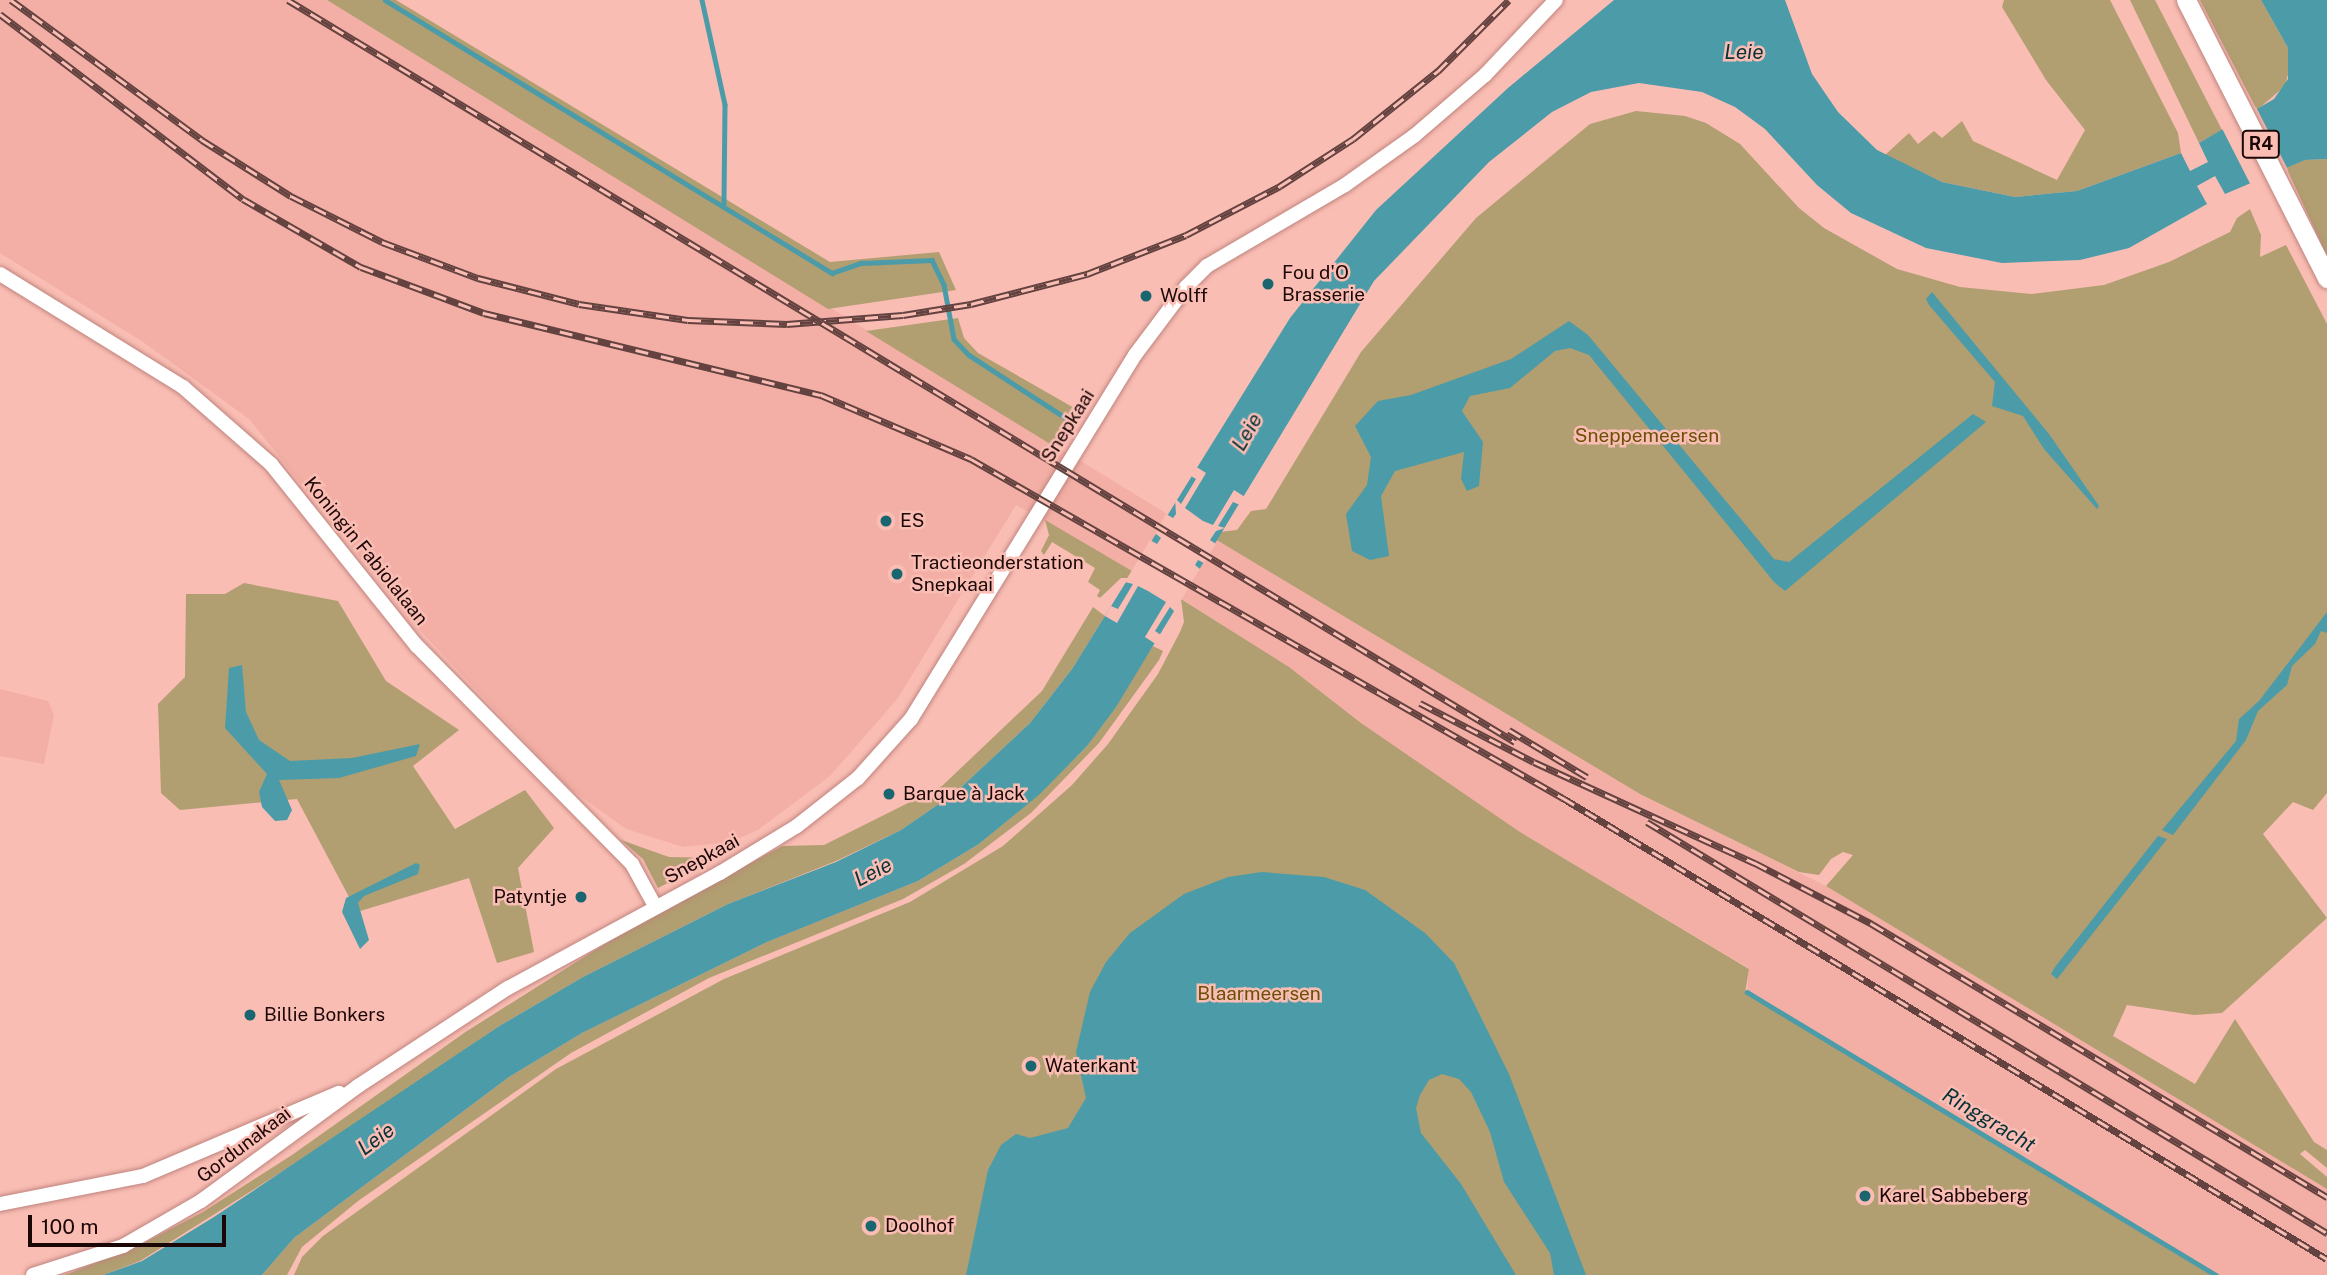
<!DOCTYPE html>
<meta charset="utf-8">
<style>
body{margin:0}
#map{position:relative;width:2327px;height:1275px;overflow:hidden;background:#fabdb4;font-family:"Public Sans",sans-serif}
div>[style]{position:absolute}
.built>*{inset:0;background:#f3aea5}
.green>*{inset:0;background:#b19e71}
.water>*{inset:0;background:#4b9ca8}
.pier>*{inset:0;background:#fabdb4;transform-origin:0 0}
.stream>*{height:4.5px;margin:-2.25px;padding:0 2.25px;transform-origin:2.25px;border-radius:2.25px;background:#4b9ca8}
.roads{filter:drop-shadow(0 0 2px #be847d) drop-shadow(0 0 2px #be847d)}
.tertiary>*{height:14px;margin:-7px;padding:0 7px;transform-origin:7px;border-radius:7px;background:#fff}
.trunk>*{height:19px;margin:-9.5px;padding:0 9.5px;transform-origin:9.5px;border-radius:9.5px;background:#fff}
.rail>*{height:7px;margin-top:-3.5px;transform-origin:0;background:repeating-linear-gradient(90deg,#fabdb4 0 13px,#63423f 0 26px);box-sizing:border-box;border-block:2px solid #63423f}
.dots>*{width:19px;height:19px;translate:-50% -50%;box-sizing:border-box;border:4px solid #fabdb4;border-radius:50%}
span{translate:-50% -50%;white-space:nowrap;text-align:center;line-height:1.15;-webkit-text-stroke:5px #fabdb4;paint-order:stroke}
.shield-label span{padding:2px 5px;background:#fabdb4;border:2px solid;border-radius:5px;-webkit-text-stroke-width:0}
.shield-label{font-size:18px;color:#1b0706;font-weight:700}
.poi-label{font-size:19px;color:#1b0706}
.left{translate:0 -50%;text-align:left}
.right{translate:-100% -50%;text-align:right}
.street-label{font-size:19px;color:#1b0706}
.park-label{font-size:19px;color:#695107}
.water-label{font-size:21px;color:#093238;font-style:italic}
.scale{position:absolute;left:28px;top:1215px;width:198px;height:32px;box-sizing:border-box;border:4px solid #1b0706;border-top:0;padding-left:9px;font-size:21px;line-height:24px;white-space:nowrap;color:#1b0706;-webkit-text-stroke:5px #fabdb4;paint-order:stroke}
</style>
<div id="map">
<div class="built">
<i style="clip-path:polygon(0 0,327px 0,1169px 515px,1132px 571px,1016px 505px,898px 698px,830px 776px,758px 830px,730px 842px,683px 847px,626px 829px,569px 788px,412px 622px,249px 419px,143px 342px,0 253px)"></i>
<i style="clip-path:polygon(1215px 539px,1640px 794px,1826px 886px,2327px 1189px,2327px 1275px,2216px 1275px,1747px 992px,1749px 968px,1520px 832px,1361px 723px,1289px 667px,1182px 599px)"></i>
<i style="clip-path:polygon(0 689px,48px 701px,54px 715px,44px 764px,0 756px)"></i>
</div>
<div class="green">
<i style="clip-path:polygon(327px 0,396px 0,830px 262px,939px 252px,956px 290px,828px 309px)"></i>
<i style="clip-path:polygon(2004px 0,2110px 0,2178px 133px,2181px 153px,2077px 191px,2015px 197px,1942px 182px,1885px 155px,1909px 133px,1918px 144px,1934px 131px,1942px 138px,1962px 121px,1973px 141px,2057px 180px,2085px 130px,2046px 80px,2002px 7px)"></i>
<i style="clip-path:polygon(2130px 0,2155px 0,2222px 130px,2199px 143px)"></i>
<i style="clip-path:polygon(2200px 0,2261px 0,2288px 48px,2291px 62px,2285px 86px,2257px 110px)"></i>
<i style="clip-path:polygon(1636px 111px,1685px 116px,1706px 123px,1740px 144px,1799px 208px,1824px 228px,1897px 269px,1960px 287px,2031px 294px,2104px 285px,2169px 262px,2230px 232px,2237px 218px,2250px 209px,2261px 235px,2260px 257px,2286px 245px,2327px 324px,2327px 793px,2313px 810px,2293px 802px,2263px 834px,2327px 918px,2222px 1013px,2194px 1015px,2127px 1005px,2113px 1036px,2195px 1084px,2235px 1019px,2314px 1142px,2327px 1150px,2327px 1168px,2305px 1150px,2300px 1154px,2327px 1177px,2327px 1189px,1826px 886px,1853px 855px,1843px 852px,1831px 859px,1819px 875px,1799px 872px,1640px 794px,1215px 539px,1219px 532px,1237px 530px,1251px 511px,1266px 509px,1361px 352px,1476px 218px,1590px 124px)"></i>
<i style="clip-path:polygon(2327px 159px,2327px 256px,2286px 167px,2305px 160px)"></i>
<i style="clip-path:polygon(958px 318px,964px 338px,978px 353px,1083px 413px,1060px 450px,866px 331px)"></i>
<i style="clip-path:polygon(1045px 520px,1132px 571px,1128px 578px,1121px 578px,1100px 598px,1097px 596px,1100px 590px,1088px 582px,1095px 568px,1052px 542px,1044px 555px,1041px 551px,1049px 535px)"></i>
<i style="clip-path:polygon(244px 583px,338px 601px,386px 681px,459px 730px,413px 766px,455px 829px,525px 790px,554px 828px,518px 868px,534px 952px,497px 963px,469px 878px,357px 912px,297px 799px,180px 810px,161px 793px,158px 704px,185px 677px,186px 594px,225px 594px)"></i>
<i style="clip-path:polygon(1181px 599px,1289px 667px,1361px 723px,1520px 832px,1749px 969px,1745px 993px,2211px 1275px,294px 1275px,302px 1257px,323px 1236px,556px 1069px,724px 979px,910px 902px,1003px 846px,1072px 785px,1108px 744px,1158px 674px,1180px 632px,1184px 622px)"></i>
<i style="clip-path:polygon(1093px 607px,1105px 616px,1072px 669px,1030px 723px,956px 792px,901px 830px,836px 861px,728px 904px,583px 977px,501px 1025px,351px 1128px,140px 1261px,103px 1275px,65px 1275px,138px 1246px,203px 1212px,292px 1155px,464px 1033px,614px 938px,782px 846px,824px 845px,942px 786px,1042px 691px)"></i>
<i style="clip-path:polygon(1153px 646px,1163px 651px,1159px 660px,1099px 743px,1031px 813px,964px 864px,903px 899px,709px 978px,571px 1053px,358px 1201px,302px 1247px,287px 1275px,262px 1275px,294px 1238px,509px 1077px,582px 1033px,769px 941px,918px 881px,979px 844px,1039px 794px,1087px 746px)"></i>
<i style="clip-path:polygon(621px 840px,669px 857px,717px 858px,658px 888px,643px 859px)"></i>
</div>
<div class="water">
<i style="clip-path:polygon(1614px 0,1785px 0,1812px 74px,1838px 112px,1877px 150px,1942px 182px,2015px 197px,2077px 191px,2181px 153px,2190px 171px,2208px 162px,2199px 143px,2274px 99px,2288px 79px,2288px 48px,2261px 0,2327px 0,2327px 159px,2305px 160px,2225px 194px,2215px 176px,2197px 186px,2207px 204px,2129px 248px,2080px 260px,2002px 263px,1926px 248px,1851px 213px,1817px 185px,1765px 129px,1735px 107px,1702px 92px,1639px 83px,1591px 92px,1552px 112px,1489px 162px,1374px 281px,1116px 707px,1087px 746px,1040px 794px,979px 844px,918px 881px,767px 942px,582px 1033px,509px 1077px,294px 1238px,262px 1275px,103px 1275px,142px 1261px,214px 1217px,501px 1025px,583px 977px,728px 904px,836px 862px,901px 830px,956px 792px,1030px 723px,1072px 669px,1290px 318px,1376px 210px,1508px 88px)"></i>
<i style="clip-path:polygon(1932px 292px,2049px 434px,2099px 506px,2097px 509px,2044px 449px,2023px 416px,1992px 406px,1995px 382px,1929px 305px,1926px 299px)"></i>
<i style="clip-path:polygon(1569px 321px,1588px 335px,1774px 559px,1789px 562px,1973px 414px,1986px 422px,1785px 591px,1774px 582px,1589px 355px,1570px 348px,1555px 351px,1510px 388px,1470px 396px,1462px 411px,1483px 442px,1479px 486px,1467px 491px,1461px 479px,1464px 452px,1395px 471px,1381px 496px,1389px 556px,1370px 560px,1352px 551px,1346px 514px,1367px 485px,1371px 457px,1355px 426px,1378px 401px,1411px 395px,1511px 359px)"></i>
<i style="clip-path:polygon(2327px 612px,2327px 633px,2321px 631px,2315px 644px,2292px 666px,2287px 685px,2258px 711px,2246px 740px,2173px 835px,2162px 830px,2236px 741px,2239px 719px,2259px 701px)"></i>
<i style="clip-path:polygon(242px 665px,246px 712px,259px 740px,290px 761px,352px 758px,420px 744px,416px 756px,339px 778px,279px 780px,292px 810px,287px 820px,275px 821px,262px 807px,259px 792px,267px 774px,225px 728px,229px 668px)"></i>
<i style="clip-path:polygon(2158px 836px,2167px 839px,2057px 979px,2051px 974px,2055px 967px)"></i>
<i style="clip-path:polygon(416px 863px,420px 865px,418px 874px,364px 896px,358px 903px,369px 940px,360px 949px,342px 912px,346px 898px)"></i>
<i style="clip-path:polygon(1262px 872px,1324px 877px,1365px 890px,1425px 933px,1454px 963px,1509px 1074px,1586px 1275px,1554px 1275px,1550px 1253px,1504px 1182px,1490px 1132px,1471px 1092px,1459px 1079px,1442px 1074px,1429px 1080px,1420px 1095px,1416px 1108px,1421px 1133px,1461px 1184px,1516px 1275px,966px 1275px,988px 1170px,1001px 1145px,1016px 1134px,1030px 1138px,1068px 1128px,1086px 1098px,1076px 1052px,1090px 992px,1106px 962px,1130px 933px,1184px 894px,1228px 877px)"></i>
</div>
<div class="pier">
<i style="left:2256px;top:107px;width:71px;height:40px;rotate:63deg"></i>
<i style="clip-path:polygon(1195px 466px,1206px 473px,1185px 508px,1203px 521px,1213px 525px,1234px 490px,1245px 497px,1240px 505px,1233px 502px,1218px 526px,1225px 528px,1216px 531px,1210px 540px,1216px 544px,1208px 557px,1204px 563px,1198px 560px,1195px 565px,1200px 569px,1177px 607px,1175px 612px,1170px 607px,1155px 631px,1161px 635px,1157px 645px,1145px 637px,1166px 602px,1148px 591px,1138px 586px,1117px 623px,1105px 616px,1111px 606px,1118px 609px,1133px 584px,1125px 582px,1150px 540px,1157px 544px,1161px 538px,1155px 533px,1166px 514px,1173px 518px,1176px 514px,1175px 498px,1181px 504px,1196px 479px,1189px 475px)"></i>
</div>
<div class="stream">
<i style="left:385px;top:0;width:524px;rotate:31.41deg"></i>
<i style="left:832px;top:273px;width:31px;rotate:-19deg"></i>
<i style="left:861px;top:263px;width:71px;rotate:-2.4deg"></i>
<i style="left:932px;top:260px;width:28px;rotate:64deg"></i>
<i style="left:944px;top:285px;width:55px;rotate:79.5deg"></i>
<i style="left:954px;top:339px;width:22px;rotate:47deg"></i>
<i style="left:969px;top:355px;width:116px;rotate:33deg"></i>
<i style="left:702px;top:0;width:107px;rotate:77.6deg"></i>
<i style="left:725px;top:105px;width:99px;rotate:90.6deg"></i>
<i style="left:1747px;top:992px;width:548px;rotate:31.11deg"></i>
</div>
<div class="roads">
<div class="tertiary">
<i style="left:0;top:274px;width:215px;rotate:31.7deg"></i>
<i style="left:183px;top:387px;width:117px;rotate:41.2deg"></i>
<i style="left:271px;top:464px;width:233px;rotate:51.3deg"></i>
<i style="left:417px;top:646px;width:306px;rotate:45.4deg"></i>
<i style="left:632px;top:864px;width:48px;rotate:61.3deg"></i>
<i style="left:0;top:1204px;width:146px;rotate:-11.1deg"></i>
<i style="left:143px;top:1176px;width:213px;rotate:-23deg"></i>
<i style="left:33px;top:1275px;width:95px;rotate:-17.9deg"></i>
<i style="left:123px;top:1246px;width:90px;rotate:-30deg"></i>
<i style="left:201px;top:1201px;width:195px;rotate:-36.2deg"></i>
<i style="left:358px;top:1086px;width:179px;rotate:-33.2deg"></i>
<i style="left:508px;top:988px;width:241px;rotate:-28.5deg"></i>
<i style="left:720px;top:873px;width:90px;rotate:-31.4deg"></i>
<i style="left:797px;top:826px;width:78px;rotate:-38.2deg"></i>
<i style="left:858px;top:778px;width:79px;rotate:-48.1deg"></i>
<i style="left:911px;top:719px;width:427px;rotate:-58.4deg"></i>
<i style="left:1135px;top:355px;width:85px;rotate:-53.1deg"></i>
<i style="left:1186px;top:287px;width:30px;rotate:-45deg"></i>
<i style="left:1207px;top:266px;width:160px;rotate:-30.4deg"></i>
<i style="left:1345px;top:185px;width:85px;rotate:-35.4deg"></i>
<i style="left:1414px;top:136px;width:94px;rotate:-40.7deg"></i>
<i style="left:1485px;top:75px;width:103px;rotate:-46.6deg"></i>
</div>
<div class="trunk">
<i style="left:2186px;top:0;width:312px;rotate:63.1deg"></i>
</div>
</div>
<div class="rail">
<i style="left:11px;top:0;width:237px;rotate:36.2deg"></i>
<i style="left:202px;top:140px;width:105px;rotate:32.2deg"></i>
<i style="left:291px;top:196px;width:102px;rotate:26.8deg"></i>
<i style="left:382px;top:242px;width:103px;rotate:20.6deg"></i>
<i style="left:478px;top:278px;width:104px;rotate:14.4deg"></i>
<i style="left:579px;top:304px;width:110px;rotate:8.4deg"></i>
<i style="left:688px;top:320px;width:99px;rotate:2.3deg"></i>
<i style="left:787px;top:324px;width:116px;rotate:-4.4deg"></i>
<i style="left:903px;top:315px;width:69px;rotate:-9.2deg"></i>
<i style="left:971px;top:304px;width:120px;rotate:-14.5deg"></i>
<i style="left:1087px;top:274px;width:106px;rotate:-21.5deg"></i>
<i style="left:1186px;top:235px;width:106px;rotate:-27.5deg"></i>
<i style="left:1280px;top:186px;width:87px;rotate:-32.8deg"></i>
<i style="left:1353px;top:139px;width:109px;rotate:-38.7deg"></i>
<i style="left:1438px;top:71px;width:100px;rotate:-45deg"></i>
<i style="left:288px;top:0;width:1434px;rotate:31.16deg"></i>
<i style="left:0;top:14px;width:305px;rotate:37.3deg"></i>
<i style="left:243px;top:199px;width:136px;rotate:30deg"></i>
<i style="left:361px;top:267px;width:131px;rotate:20.5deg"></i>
<i style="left:484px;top:313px;width:347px;rotate:13.7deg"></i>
<i style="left:821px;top:395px;width:163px;rotate:23.1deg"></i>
<i style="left:971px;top:459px;width:682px;rotate:29.8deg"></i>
<i style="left:1563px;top:798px;width:892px;rotate:31.11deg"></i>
<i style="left:1420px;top:703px;width:128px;rotate:27.4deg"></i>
<i style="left:1534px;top:762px;width:243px;rotate:24.6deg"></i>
<i style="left:1755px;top:863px;width:132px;rotate:27.5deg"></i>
<i style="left:1872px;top:924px;width:531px;rotate:30.96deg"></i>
<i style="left:1509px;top:730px;width:91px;rotate:31.1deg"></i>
<i style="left:1647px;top:822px;width:795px;rotate:31.15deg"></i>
</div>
<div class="dots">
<i style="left:1268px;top:284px;background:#1a6670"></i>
<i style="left:1146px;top:296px;background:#1a6670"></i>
<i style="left:886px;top:521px;background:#1a6670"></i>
<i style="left:897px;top:574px;background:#1a6670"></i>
<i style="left:889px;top:794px;background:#1a6670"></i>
<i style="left:581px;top:897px;background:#1a6670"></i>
<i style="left:250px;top:1015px;background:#1a6670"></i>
<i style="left:1031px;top:1066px;background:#1a6670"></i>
<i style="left:1865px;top:1196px;background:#1a6670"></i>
<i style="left:871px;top:1226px;background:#1a6670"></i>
</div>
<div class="shield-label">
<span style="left:2261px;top:144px">R4</span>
</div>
<div class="poi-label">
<span class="left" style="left:1282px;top:284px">Fou d'O<br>Brasserie</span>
<span class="left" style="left:1160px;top:296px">Wolff</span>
<span class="left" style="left:900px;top:521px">ES</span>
<span class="left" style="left:911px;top:574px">Tractieonderstation<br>Snepkaai</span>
<span class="left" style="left:903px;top:794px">Barque à Jack</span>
<span class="right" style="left:567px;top:897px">Patyntje</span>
<span class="left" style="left:264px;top:1015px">Billie Bonkers</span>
<span class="left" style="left:1045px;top:1066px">Waterkant</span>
<span class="left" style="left:1879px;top:1196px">Karel Sabbeberg</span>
<span class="left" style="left:885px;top:1226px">Doolhof</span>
</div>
<div class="street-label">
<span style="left:1068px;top:426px;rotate:-58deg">Snepkaai</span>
<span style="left:366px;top:551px;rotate:51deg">Koningin Fabiolalaan</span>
<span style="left:702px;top:859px;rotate:-29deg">Snepkaai</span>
<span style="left:244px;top:1145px;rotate:-37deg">Gordunakaai</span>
</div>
<div class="park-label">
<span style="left:1647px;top:436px">Sneppemeersen</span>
<span style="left:1259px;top:994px">Blaarmeersen</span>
</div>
<div class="water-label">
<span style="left:1744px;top:52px">Leie</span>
<span style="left:1247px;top:432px;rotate:-60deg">Leie</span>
<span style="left:873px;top:872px;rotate:-27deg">Leie</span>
<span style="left:1989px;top:1120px;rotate:31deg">Ringgracht</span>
<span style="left:376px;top:1139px;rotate:-36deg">Leie</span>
</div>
<div class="scale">100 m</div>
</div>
